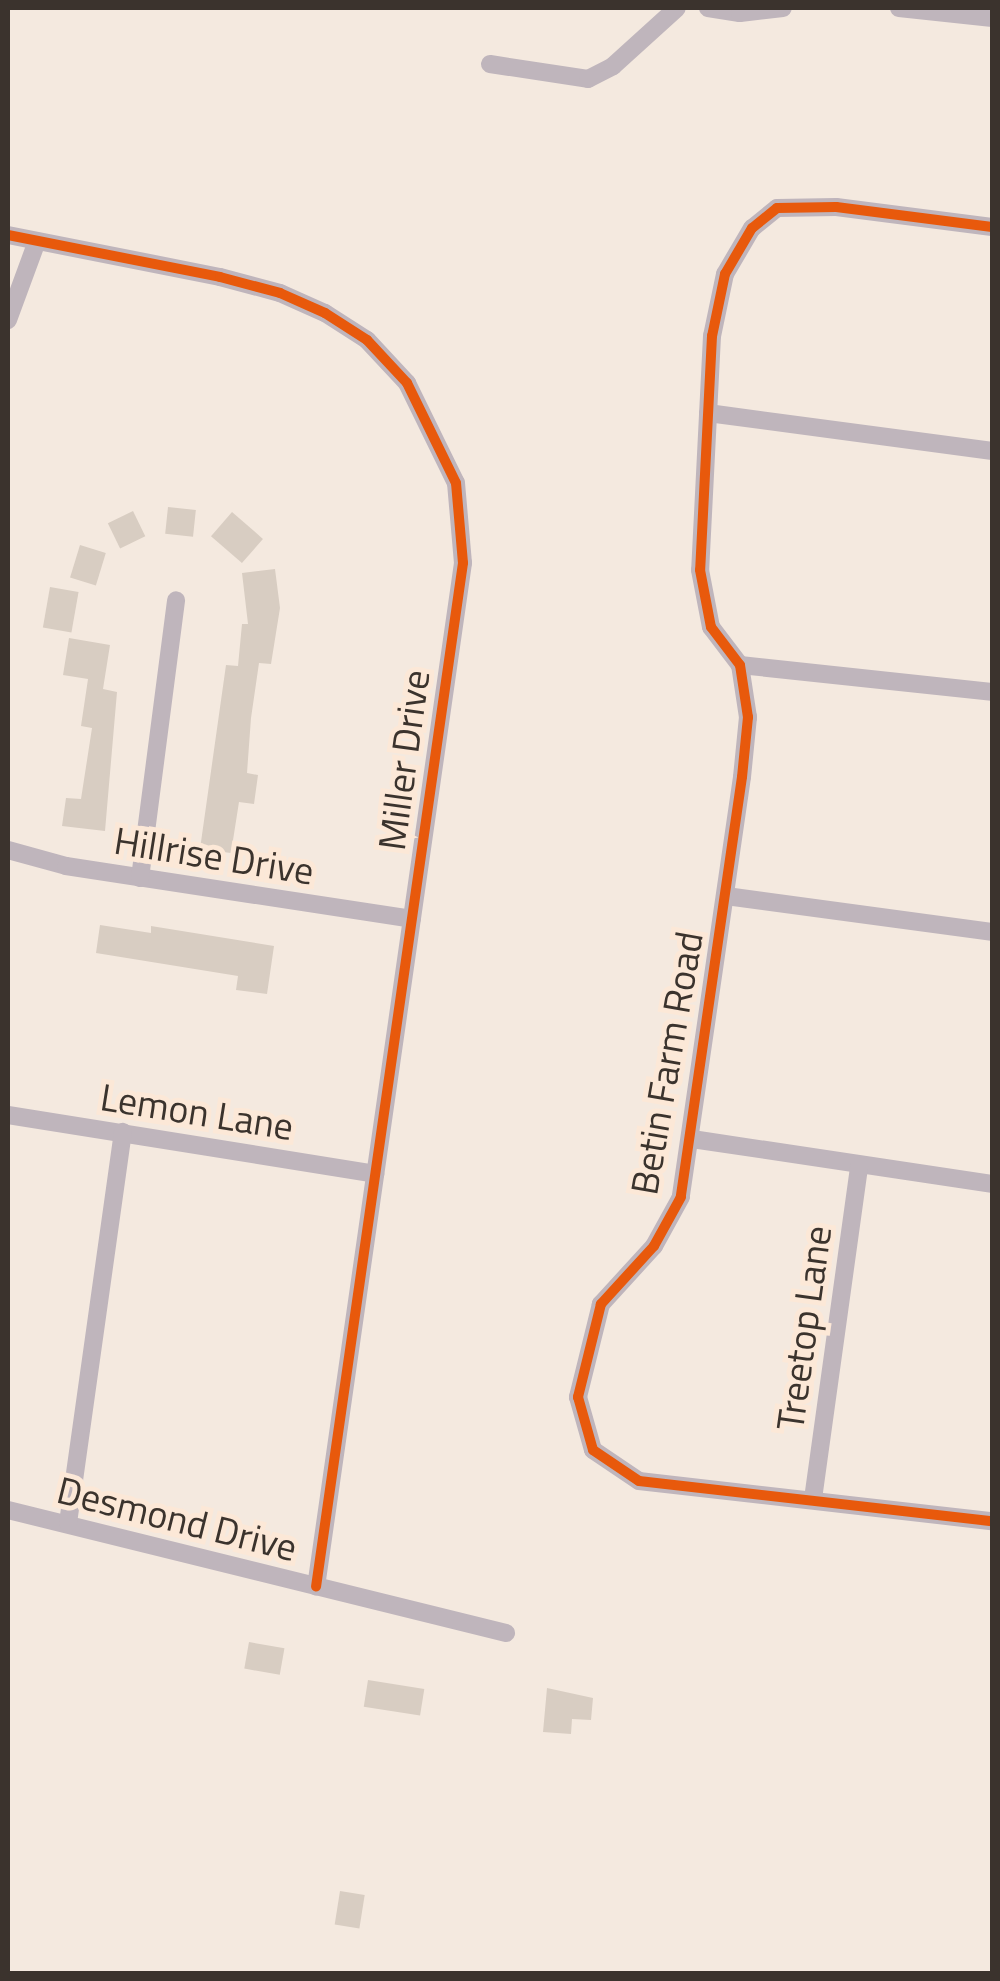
<!DOCTYPE html>
<style>
body{margin:0}
#map{position:relative;width:1000px;height:1981px;overflow:hidden;background:#f4e9df;font-family:"Titillium Web",sans-serif}
div>[style]{position:absolute}
.building>*{inset:0;background:#d8cdc2;transform-origin:0 0}
.street>*{height:18px;margin:-9px;padding:0 9px;transform-origin:9px;border-radius:9px;background:#bfb5bc}
.cycleway>*{height:10px;margin:-5px;padding:0 5px;transform-origin:5px;border-radius:5px;background:#e8590c}
span{translate:-50% -50%;white-space:nowrap;text-align:center;line-height:1.15;-webkit-text-stroke:10px #fce8d7;paint-order:stroke}
.street-label{font-size:38px;color:#3b332d}
.frame{position:absolute;inset:0;border:10px solid #3b332d;pointer-events:none}
</style>
<div id="map">
<div class="building">
<i style="left:168px;top:507px;width:28px;height:27px;rotate:6deg"></i>
<i style="left:133px;top:511px;width:28px;height:28px;rotate:64deg"></i>
<i style="left:232px;top:512px;width:41px;height:32px;rotate:41deg"></i>
<i style="left:80px;top:545px;width:27px;height:34px;rotate:17deg"></i>
<i style="clip-path:polygon(275px 569px,280px 608px,271px 664px,259px 663px,251px 718px,247px 773px,258px 775px,254px 804px,239px 802px,231px 853px,200px 849px,226px 665px,238px 666px,242px 624px,248px 624px,242px 573px)"></i>
<i style="left:50px;top:587px;width:29px;height:41px;rotate:10deg"></i>
<i style="clip-path:polygon(69px 638px,110px 645px,103px 689px,117px 692px,105px 831px,62px 826px,66px 798px,81px 799px,92px 728px,81px 726px,88px 679px,63px 675px)"></i>
<i style="clip-path:polygon(100px 925px,151px 933px,151px 926px,274px 946px,267px 994px,236px 990px,238px 976px,96px 953px)"></i>
<i style="left:249px;top:1642px;width:36px;height:27px;rotate:10deg"></i>
<i style="left:368px;top:1680px;width:57px;height:27px;rotate:9deg"></i>
<i style="clip-path:polygon(547px 1688px,593px 1698px,591px 1720px,572px 1719px,571px 1734px,543px 1732px)"></i>
<i style="left:340px;top:1891px;width:25px;height:34px;rotate:9deg"></i>
</div>
<div class="street">
<i style="left:708px;top:8px;width:32px;rotate:9deg"></i>
<i style="left:740px;top:13px;width:43px;rotate:-6.6deg"></i>
<i style="left:899px;top:8px;width:94px;rotate:6.1deg"></i>
<i style="left:490px;top:64px;width:99px;rotate:8.7deg"></i>
<i style="left:588px;top:79px;width:28px;rotate:-27deg"></i>
<i style="left:613px;top:66px;width:86px;rotate:-42.2deg"></i>
<i style="left:992px;top:227px;width:157px;rotate:-172.7deg"></i>
<i style="left:836px;top:207px;width:59px;rotate:179deg"></i>
<i style="left:777px;top:208px;width:32px;rotate:141deg"></i>
<i style="left:752px;top:228px;width:53px;rotate:120.4deg"></i>
<i style="left:725px;top:274px;width:63px;rotate:101.8deg"></i>
<i style="left:712px;top:336px;width:234px;rotate:92.9deg"></i>
<i style="left:700px;top:570px;width:58px;rotate:79.1deg"></i>
<i style="left:711px;top:627px;width:48px;rotate:52.7deg"></i>
<i style="left:740px;top:665px;width:53px;rotate:81.3deg"></i>
<i style="left:748px;top:717px;width:60px;rotate:95.7deg"></i>
<i style="left:742px;top:777px;width:424px;rotate:98.3deg"></i>
<i style="left:681px;top:1197px;width:56px;rotate:118.9deg"></i>
<i style="left:654px;top:1246px;width:79px;rotate:132.4deg"></i>
<i style="left:601px;top:1304px;width:96px;rotate:103.9deg"></i>
<i style="left:578px;top:1397px;width:55px;rotate:74.2deg"></i>
<i style="left:593px;top:1450px;width:55px;rotate:34deg"></i>
<i style="left:639px;top:1481px;width:355px;rotate:6.5deg"></i>
<i style="left:8px;top:235px;width:216px;rotate:11.2deg"></i>
<i style="left:220px;top:277px;width:62px;rotate:14.9deg"></i>
<i style="left:280px;top:293px;width:49px;rotate:24deg"></i>
<i style="left:325px;top:313px;width:50px;rotate:32.7deg"></i>
<i style="left:367px;top:340px;width:59px;rotate:47.1deg"></i>
<i style="left:407px;top:383px;width:111px;rotate:63.9deg"></i>
<i style="left:456px;top:483px;width:80px;rotate:85deg"></i>
<i style="left:463px;top:563px;width:1034px;rotate:98.17deg"></i>
<i style="left:8px;top:320px;width:84px;rotate:-69.8deg"></i>
<i style="left:708px;top:413px;width:287px;rotate:7.6deg"></i>
<i style="left:740px;top:665px;width:253px;rotate:6.1deg"></i>
<i style="left:8px;top:850px;width:60px;rotate:15.4deg"></i>
<i style="left:66px;top:866px;width:350px;rotate:8.7deg"></i>
<i style="left:140px;top:878px;width:280px;rotate:-82.6deg"></i>
<i style="left:726px;top:896px;width:268px;rotate:7.7deg"></i>
<i style="left:8px;top:1115px;width:372px;rotate:9.1deg"></i>
<i style="left:692px;top:1139px;width:303px;rotate:8.5deg"></i>
<i style="left:813px;top:1499px;width:336px;rotate:-82.1deg"></i>
<i style="left:8px;top:1510px;width:513px;rotate:13.87deg"></i>
<i style="left:68px;top:1523px;width:395px;rotate:-82deg"></i>
</div>
<div class="cycleway">
<i style="left:992px;top:227px;width:157px;rotate:-172.7deg"></i>
<i style="left:836px;top:207px;width:59px;rotate:179deg"></i>
<i style="left:777px;top:208px;width:32px;rotate:141deg"></i>
<i style="left:752px;top:228px;width:53px;rotate:120.4deg"></i>
<i style="left:725px;top:274px;width:63px;rotate:101.8deg"></i>
<i style="left:712px;top:336px;width:234px;rotate:92.9deg"></i>
<i style="left:700px;top:570px;width:58px;rotate:79.1deg"></i>
<i style="left:711px;top:627px;width:48px;rotate:52.7deg"></i>
<i style="left:740px;top:665px;width:53px;rotate:81.3deg"></i>
<i style="left:748px;top:717px;width:60px;rotate:95.7deg"></i>
<i style="left:742px;top:777px;width:424px;rotate:98.3deg"></i>
<i style="left:681px;top:1197px;width:56px;rotate:118.9deg"></i>
<i style="left:654px;top:1246px;width:79px;rotate:132.4deg"></i>
<i style="left:601px;top:1304px;width:96px;rotate:103.9deg"></i>
<i style="left:578px;top:1397px;width:55px;rotate:74.2deg"></i>
<i style="left:593px;top:1450px;width:55px;rotate:34deg"></i>
<i style="left:639px;top:1481px;width:355px;rotate:6.5deg"></i>
<i style="left:8px;top:235px;width:216px;rotate:11.2deg"></i>
<i style="left:220px;top:277px;width:62px;rotate:14.9deg"></i>
<i style="left:280px;top:293px;width:49px;rotate:24deg"></i>
<i style="left:325px;top:313px;width:50px;rotate:32.7deg"></i>
<i style="left:367px;top:340px;width:59px;rotate:47.1deg"></i>
<i style="left:407px;top:383px;width:111px;rotate:63.9deg"></i>
<i style="left:456px;top:483px;width:80px;rotate:85deg"></i>
<i style="left:463px;top:563px;width:1034px;rotate:98.17deg"></i>
</div>
<div class="street-label">
<span style="left:404px;top:760px;rotate:-82deg">Miller Drive</span>
<span style="left:214px;top:856px;rotate:9deg">Hillrise Drive</span>
<span style="left:667px;top:1063px;rotate:-80deg">Betin Farm Road</span>
<span style="left:197px;top:1112px;rotate:9deg">Lemon Lane</span>
<span style="left:804px;top:1328px;rotate:-82deg">Treetop Lane</span>
<span style="left:177px;top:1519px;rotate:14deg">Desmond Drive</span>
</div>
<div class="frame"></div>
</div>
